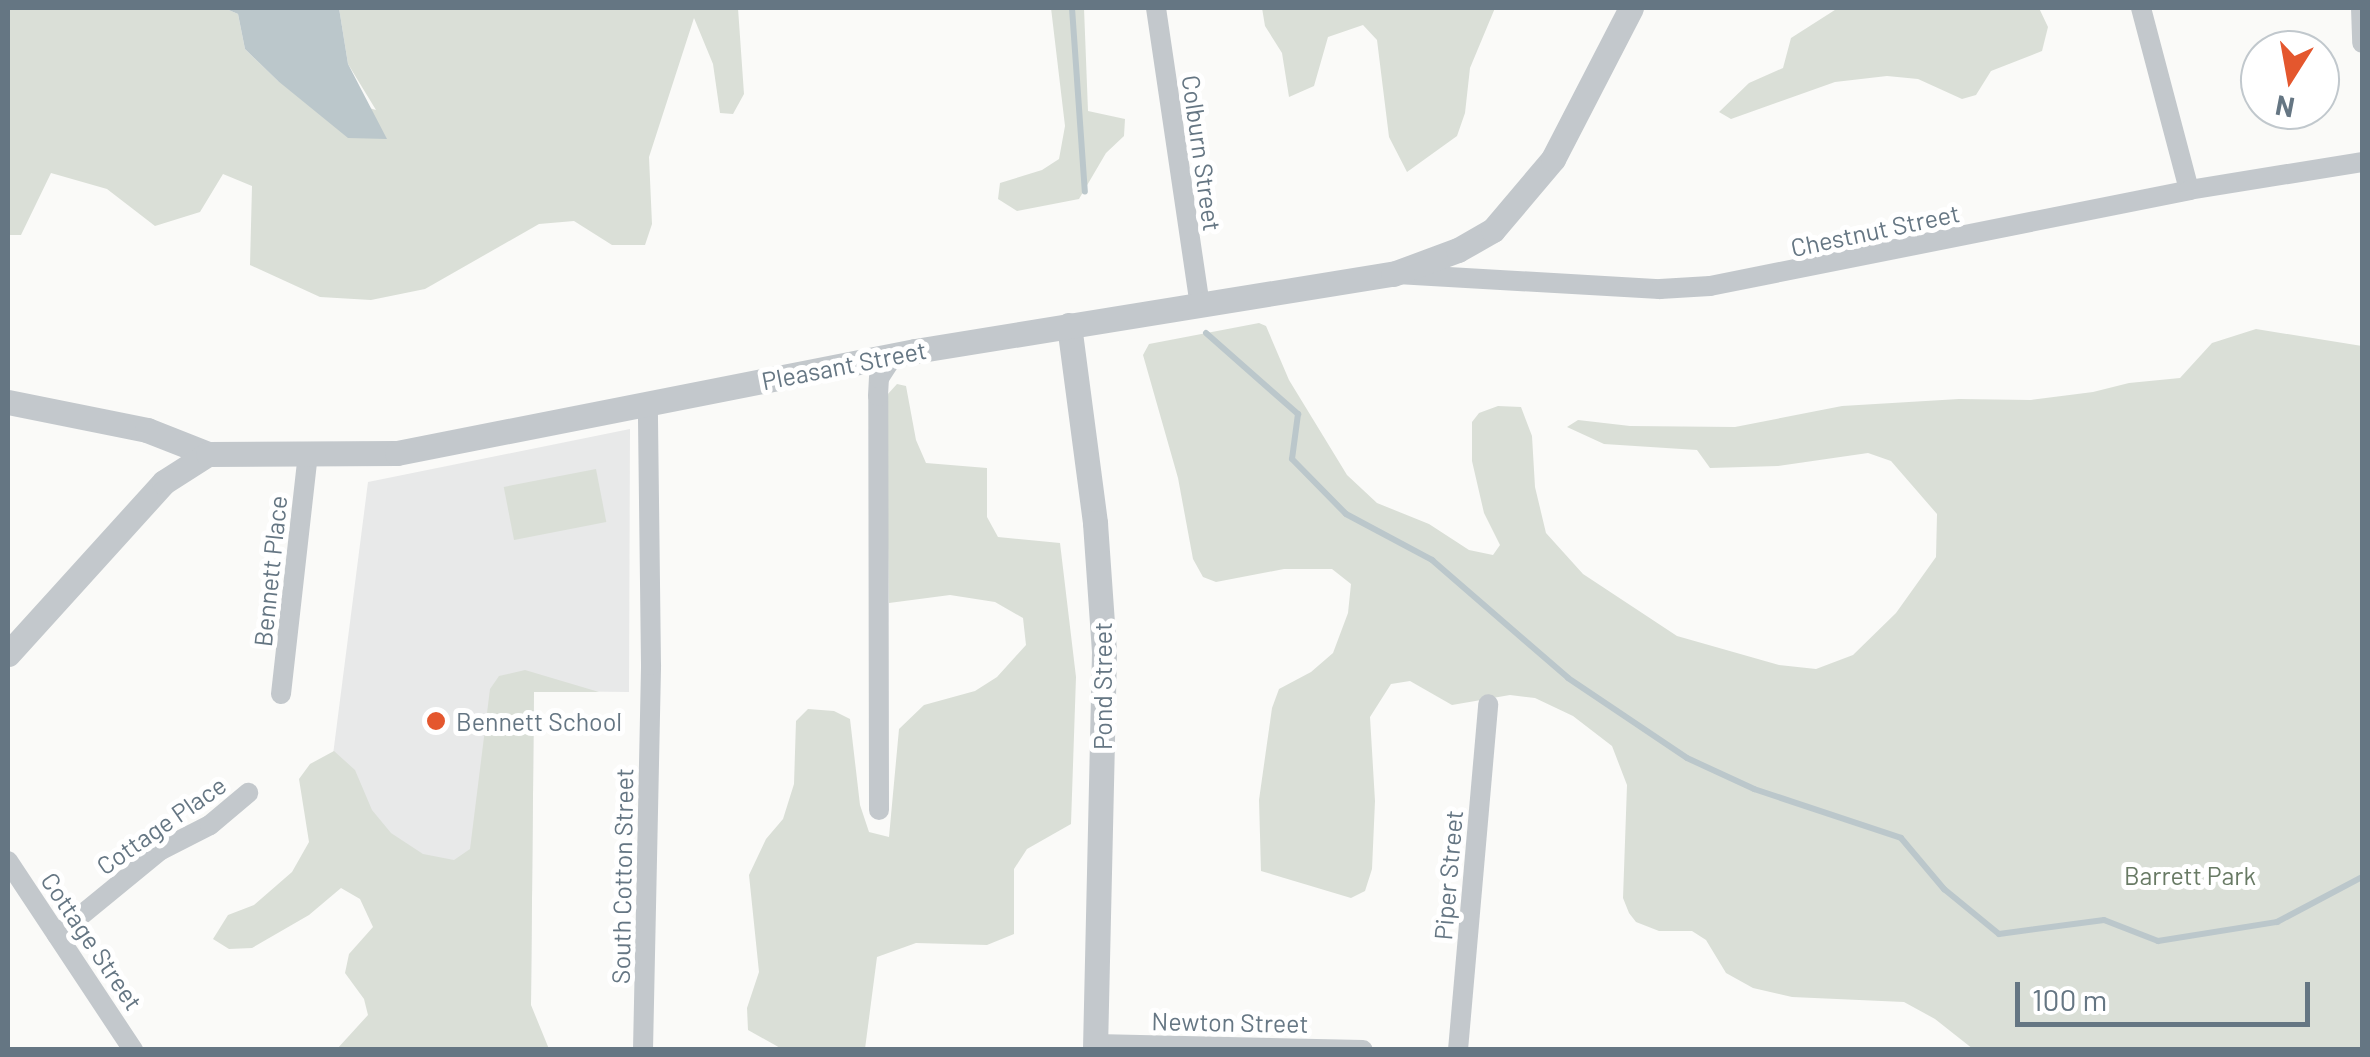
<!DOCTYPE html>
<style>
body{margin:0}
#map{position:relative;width:2370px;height:1057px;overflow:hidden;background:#fafaf8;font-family:Barlow,sans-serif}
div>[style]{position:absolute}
.built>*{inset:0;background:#e8e9e9}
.green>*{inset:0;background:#dadfd7;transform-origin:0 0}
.water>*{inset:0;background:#bbc7cb}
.stream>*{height:6px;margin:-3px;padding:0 3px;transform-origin:3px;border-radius:3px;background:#bbc7cb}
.minor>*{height:20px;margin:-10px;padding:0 10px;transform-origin:10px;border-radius:10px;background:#c3c8cc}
.tertiary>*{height:25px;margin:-12.5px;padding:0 12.5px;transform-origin:12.5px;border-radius:12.5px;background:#c3c8cc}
.dots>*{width:28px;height:28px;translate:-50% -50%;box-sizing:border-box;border:5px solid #fff;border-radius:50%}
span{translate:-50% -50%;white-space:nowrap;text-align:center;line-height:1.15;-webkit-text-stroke:10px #fff;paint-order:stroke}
.street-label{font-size:25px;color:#657683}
.poi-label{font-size:25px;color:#657683}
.left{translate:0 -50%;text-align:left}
.park-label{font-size:25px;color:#687a64}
.frame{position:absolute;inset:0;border:10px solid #657683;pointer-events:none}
.north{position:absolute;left:2240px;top:30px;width:100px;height:100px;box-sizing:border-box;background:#fff;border:2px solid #c1c8cd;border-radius:50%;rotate:191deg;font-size:28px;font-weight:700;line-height:40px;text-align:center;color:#657683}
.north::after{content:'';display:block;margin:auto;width:35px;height:45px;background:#e4572e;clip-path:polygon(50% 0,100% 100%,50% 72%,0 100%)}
.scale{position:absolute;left:2015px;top:982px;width:295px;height:45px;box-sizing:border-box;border:5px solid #657683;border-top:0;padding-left:12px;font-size:30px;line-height:35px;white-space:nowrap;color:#657683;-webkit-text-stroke:8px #fff;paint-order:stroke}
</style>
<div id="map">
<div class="built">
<i style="clip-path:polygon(630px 429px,629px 692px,534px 691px,531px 1005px,325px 817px,368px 482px)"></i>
</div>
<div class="green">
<i style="clip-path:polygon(8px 8px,224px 8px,238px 14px,245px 49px,278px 81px,376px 110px,348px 64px,339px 8px,738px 8px,744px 94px,733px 114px,720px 113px,713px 64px,694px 18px,649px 157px,652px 224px,645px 245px,612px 245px,574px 221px,539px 224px,425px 289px,371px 300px,320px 297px,250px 265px,252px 186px,223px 174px,200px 212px,155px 226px,107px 189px,51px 173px,21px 235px,8px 235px)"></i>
<i style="clip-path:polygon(1051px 8px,1084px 8px,1088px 111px,1125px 119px,1124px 136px,1106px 153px,1079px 199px,1017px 211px,998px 199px,1000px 183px,1042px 170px,1059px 159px,1065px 126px)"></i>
<i style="clip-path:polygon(1262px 8px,1495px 8px,1470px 68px,1465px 113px,1457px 136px,1407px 172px,1389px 137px,1377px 40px,1363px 25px,1328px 37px,1314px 86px,1289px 97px,1282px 53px,1265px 26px)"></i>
<i style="clip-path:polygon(1838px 8px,2039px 8px,2048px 27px,2042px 51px,1991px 71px,1976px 95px,1962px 99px,1918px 79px,1887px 76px,1835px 82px,1731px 119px,1719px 112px,1749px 83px,1783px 68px,1791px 38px)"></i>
<i style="clip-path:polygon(1259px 323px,1266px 326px,1289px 380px,1347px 475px,1377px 503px,1429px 524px,1469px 550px,1493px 555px,1500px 545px,1484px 513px,1472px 461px,1472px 422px,1479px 413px,1498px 406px,1521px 407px,1532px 436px,1535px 487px,1546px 533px,1583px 574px,1677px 636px,1779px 665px,1816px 669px,1853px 655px,1896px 613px,1936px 557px,1937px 514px,1891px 461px,1868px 453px,1778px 466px,1710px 468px,1697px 450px,1604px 444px,1567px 427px,1578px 420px,1630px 426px,1735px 427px,1842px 406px,1959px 399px,2031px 400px,2093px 392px,2129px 383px,2180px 378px,2212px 343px,2256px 329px,2362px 346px,2362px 1049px,1973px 1049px,1935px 1019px,1904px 1002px,1792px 997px,1753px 988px,1726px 973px,1706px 940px,1692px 931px,1659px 931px,1636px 922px,1629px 913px,1623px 898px,1627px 785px,1612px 746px,1573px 716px,1535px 698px,1510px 695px,1452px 705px,1410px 681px,1391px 684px,1370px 717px,1375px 801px,1372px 869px,1365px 891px,1351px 898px,1261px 871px,1259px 800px,1272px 708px,1279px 689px,1311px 672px,1333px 653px,1348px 613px,1351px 584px,1332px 569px,1284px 569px,1216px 582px,1203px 577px,1193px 559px,1178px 478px,1143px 355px,1149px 344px)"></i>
<i style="clip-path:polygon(897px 384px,906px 386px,916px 440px,926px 463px,987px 468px,987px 517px,998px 537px,1060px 543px,1076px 677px,1071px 824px,1027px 849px,1014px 869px,1014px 934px,987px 945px,916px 943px,877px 957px,865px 1049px,782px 1049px,748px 1030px,747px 1008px,759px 972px,749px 875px,766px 839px,783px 819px,794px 784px,796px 721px,808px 709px,834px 711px,850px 719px,860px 805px,869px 832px,889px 837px,899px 729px,924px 705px,975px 691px,997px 677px,1026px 645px,1023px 618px,995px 602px,950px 595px,889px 603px,886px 424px,887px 395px)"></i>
<i style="left:596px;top:469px;width:54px;height:94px;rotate:79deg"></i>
<i style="clip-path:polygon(525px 670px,599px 692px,534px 692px,531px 1005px,549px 1049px,337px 1049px,368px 1015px,364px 999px,345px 973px,349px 954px,373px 927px,360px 899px,341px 888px,309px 915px,252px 948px,229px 949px,213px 939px,228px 915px,254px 905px,292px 872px,309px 842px,299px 779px,310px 764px,334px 751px,355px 770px,372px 810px,391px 833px,423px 854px,454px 860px,470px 849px,490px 689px,499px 676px)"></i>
</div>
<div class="water">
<i style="clip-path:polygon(224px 8px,339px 8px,348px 64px,387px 139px,348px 138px,278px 81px,245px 49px,238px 14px)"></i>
</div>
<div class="stream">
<i style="left:1072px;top:8px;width:184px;rotate:86deg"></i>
<i style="left:1206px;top:333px;width:123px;rotate:41.4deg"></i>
<i style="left:1298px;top:414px;width:45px;rotate:97.6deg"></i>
<i style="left:1292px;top:459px;width:77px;rotate:45.5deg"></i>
<i style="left:1346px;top:514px;width:98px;rotate:28.1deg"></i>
<i style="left:1432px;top:560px;width:180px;rotate:40.9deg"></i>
<i style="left:1568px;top:678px;width:143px;rotate:33.9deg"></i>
<i style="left:1687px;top:758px;width:74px;rotate:24.8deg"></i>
<i style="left:1754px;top:789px;width:155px;rotate:18.4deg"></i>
<i style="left:1901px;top:838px;width:67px;rotate:49.9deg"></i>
<i style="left:1944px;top:889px;width:71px;rotate:39.3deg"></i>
<i style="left:1999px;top:934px;width:106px;rotate:-7.6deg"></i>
<i style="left:2104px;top:920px;width:58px;rotate:21.3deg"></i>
<i style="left:2158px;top:941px;width:121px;rotate:-9.1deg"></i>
<i style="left:2277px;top:922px;width:96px;rotate:-27.9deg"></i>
</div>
<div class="minor">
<i style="left:1156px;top:8px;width:300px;rotate:81.6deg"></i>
<i style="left:2141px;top:8px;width:188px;rotate:75.2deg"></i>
<i style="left:2361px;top:8px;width:35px;rotate:88deg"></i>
<i style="left:1397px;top:274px;width:263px;rotate:3.3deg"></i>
<i style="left:1660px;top:289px;width:50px;rotate:-3.4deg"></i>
<i style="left:1710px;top:286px;width:489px;rotate:-11.3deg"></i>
<i style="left:2189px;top:190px;width:175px;rotate:-9.2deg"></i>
<i style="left:281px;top:694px;width:243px;rotate:-83.6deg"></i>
<i style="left:879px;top:810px;width:414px;rotate:-90.1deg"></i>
<i style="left:878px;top:396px;width:18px;rotate:-87deg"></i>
<i style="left:879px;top:378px;width:27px;rotate:-57deg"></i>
<i style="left:8px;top:861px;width:227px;rotate:56.5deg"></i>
<i style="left:57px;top:935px;width:134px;rotate:-39.3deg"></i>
<i style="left:161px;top:850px;width:55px;rotate:-27deg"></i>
<i style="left:210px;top:825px;width:50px;rotate:-40.1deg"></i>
<i style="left:1096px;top:1044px;width:267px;rotate:1.3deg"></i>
<i style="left:643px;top:1050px;width:385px;rotate:-88.8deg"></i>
<i style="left:651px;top:665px;width:261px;rotate:-90.7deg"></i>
<i style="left:1458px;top:1050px;width:347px;rotate:-85deg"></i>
</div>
<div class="tertiary">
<i style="left:1069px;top:325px;width:200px;rotate:82.5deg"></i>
<i style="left:1095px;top:523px;width:129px;rotate:86deg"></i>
<i style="left:1104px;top:652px;width:398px;rotate:91.3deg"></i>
<i style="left:8px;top:402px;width:142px;rotate:11.4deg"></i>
<i style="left:147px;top:430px;width:66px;rotate:21.5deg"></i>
<i style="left:8px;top:654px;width:232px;rotate:-47.8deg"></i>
<i style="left:164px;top:482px;width:52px;rotate:-32.5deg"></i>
<i style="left:208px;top:454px;width:189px;rotate:-0.3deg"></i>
<i style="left:397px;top:453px;width:528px;rotate:-11.14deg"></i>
<i style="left:915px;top:351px;width:484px;rotate:-9.2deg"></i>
<i style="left:1393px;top:274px;width:69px;rotate:-20.3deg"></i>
<i style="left:1458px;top:250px;width:40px;rotate:-29.7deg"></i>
<i style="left:1493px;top:230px;width:93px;rotate:-49.8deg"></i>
<i style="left:1553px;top:159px;width:170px;rotate:-62.7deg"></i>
</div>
<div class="dots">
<i style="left:436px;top:721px;background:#e4572e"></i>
</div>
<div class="street-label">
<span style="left:1202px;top:153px;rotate:82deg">Colburn Street</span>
<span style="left:1875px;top:230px;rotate:-12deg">Chestnut Street</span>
<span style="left:844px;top:365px;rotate:-11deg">Pleasant Street</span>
<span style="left:270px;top:571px;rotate:-84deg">Bennett Place</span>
<span style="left:1102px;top:686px;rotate:-90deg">Pond Street</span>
<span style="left:161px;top:825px;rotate:-35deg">Cottage Place</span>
<span style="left:1448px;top:875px;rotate:-85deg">Piper Street</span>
<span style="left:622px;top:876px;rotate:-89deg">South Cotton Street</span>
<span style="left:92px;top:941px;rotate:56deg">Cottage Street</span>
<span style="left:1230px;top:1022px;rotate:1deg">Newton Street</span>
</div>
<div class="poi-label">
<span class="left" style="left:456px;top:721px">Bennett School</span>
</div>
<div class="park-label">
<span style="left:2190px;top:875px">Barrett Park</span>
</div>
<div class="frame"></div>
<div class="north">N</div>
<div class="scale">100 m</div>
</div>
